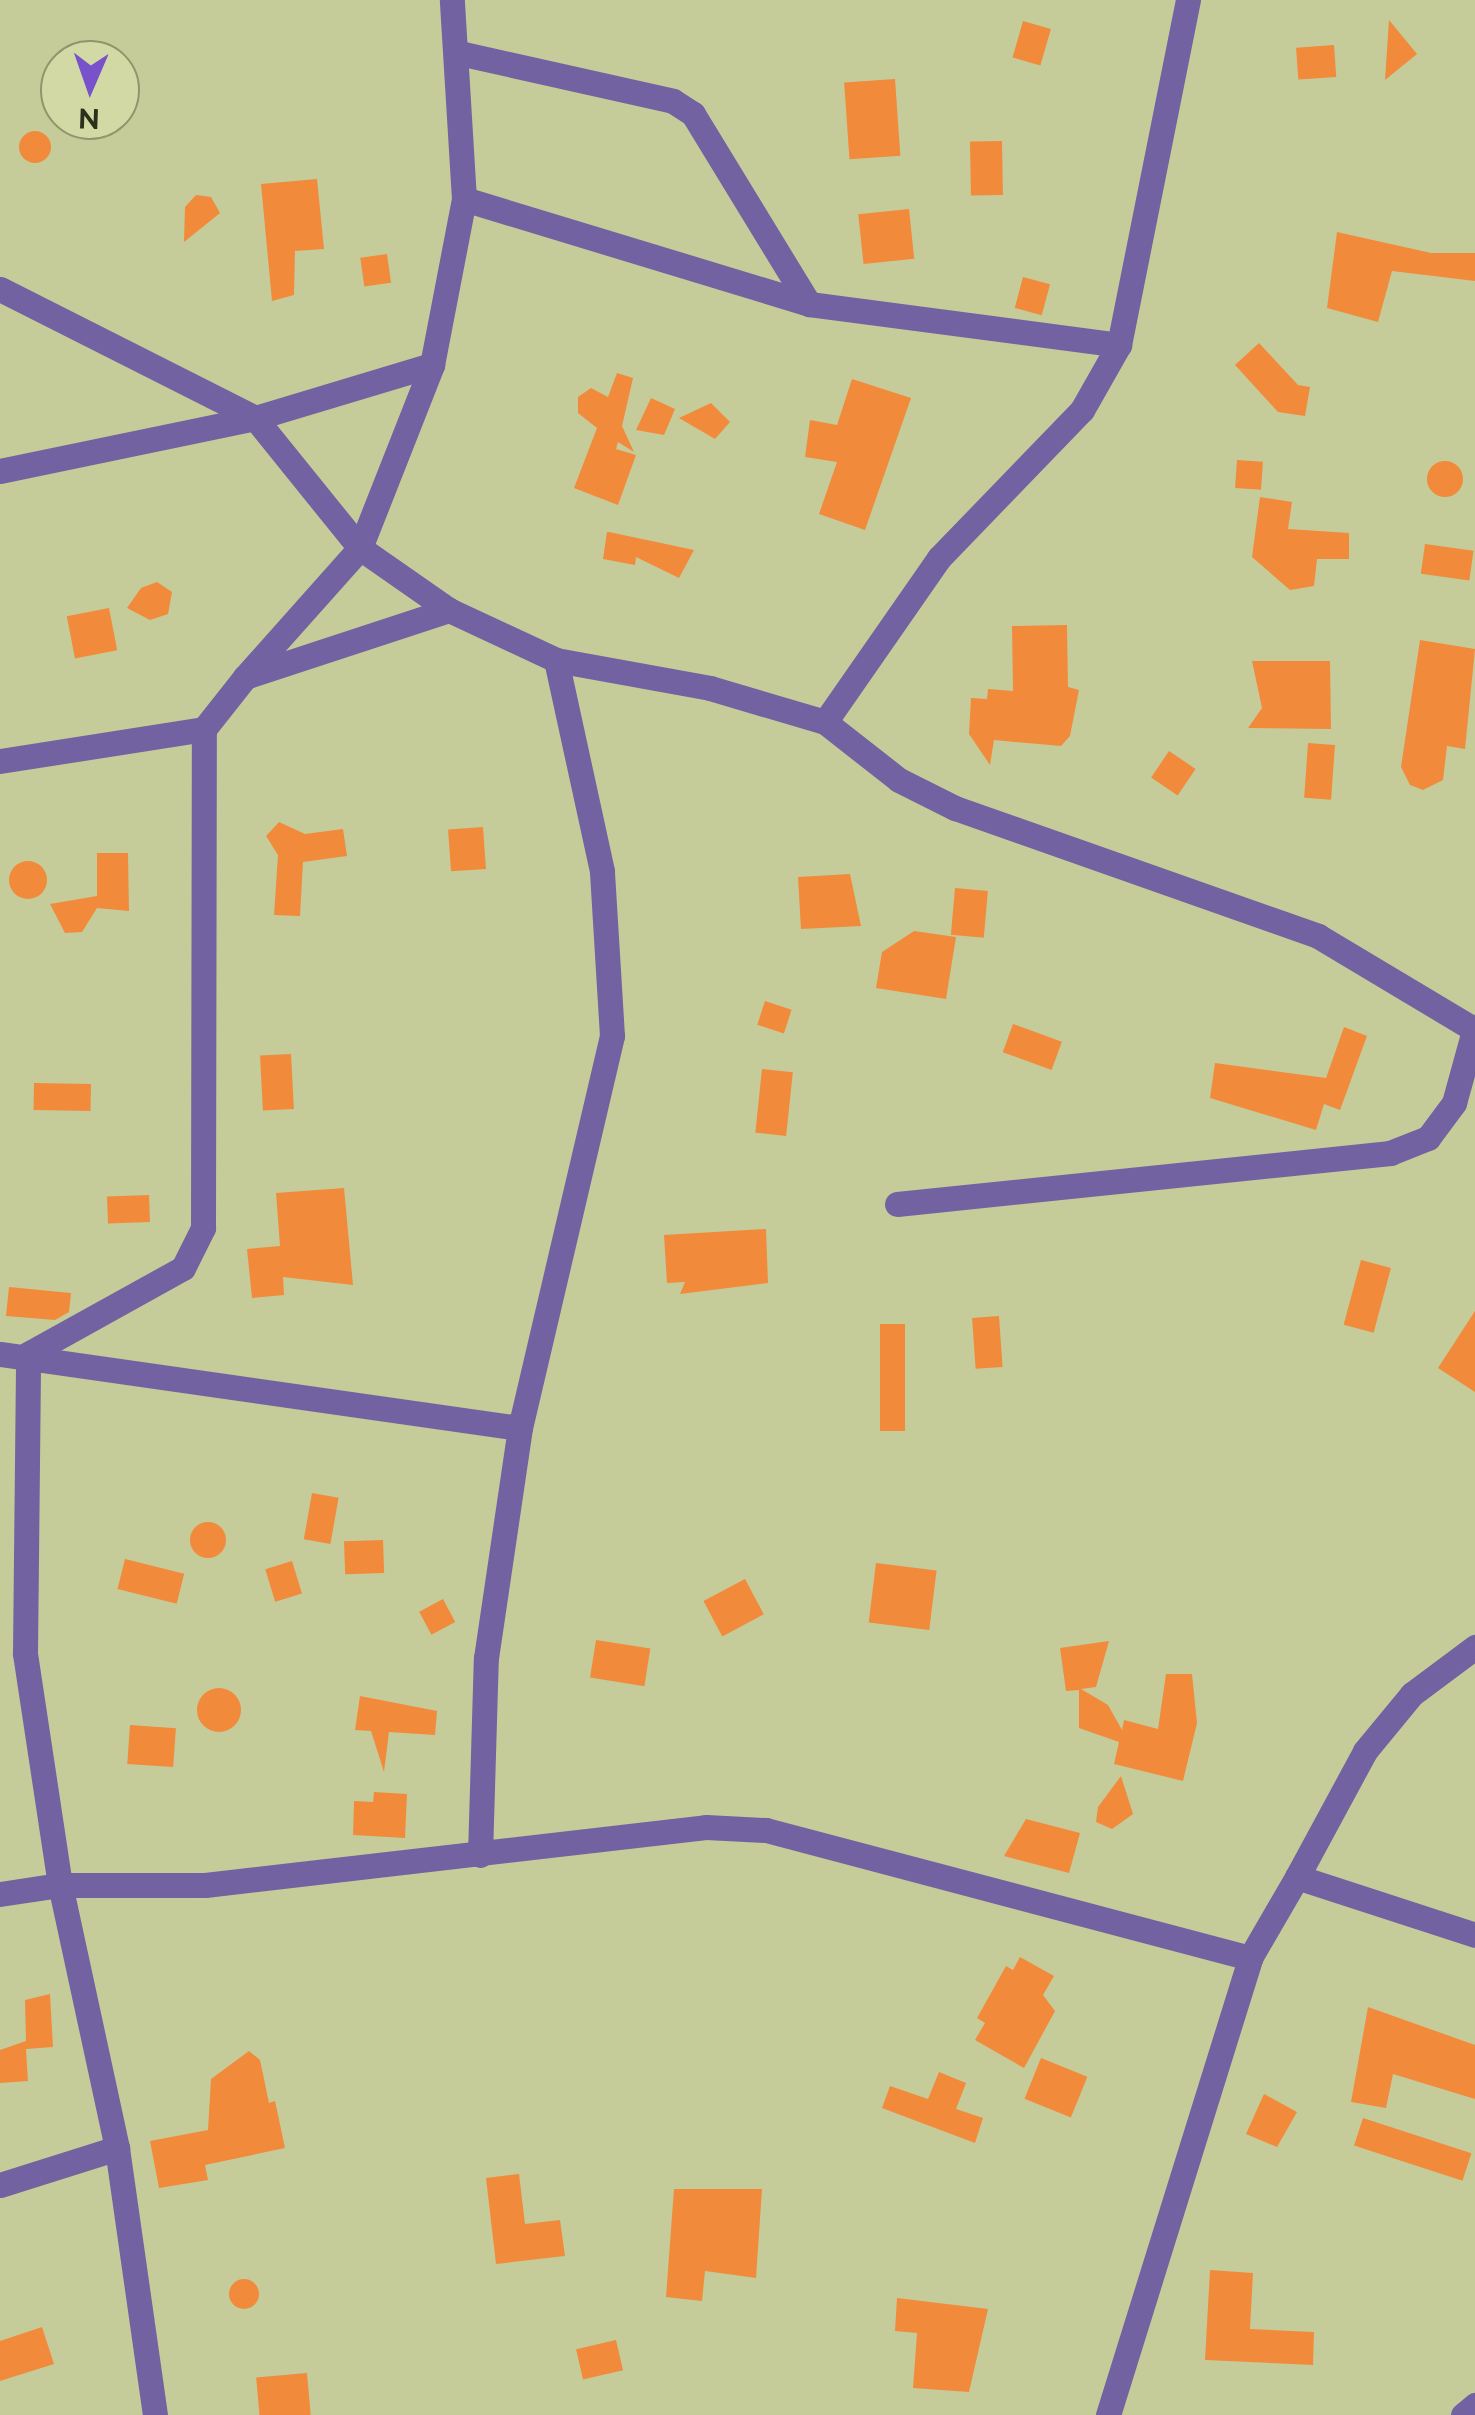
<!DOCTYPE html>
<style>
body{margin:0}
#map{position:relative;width:1475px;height:2415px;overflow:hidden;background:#c5cc99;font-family:Raleway,sans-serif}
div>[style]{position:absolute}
.building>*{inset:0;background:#f28a3c;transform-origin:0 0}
.round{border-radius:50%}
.minor>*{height:25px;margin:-12.5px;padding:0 12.5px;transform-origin:12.5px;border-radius:12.5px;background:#7262a1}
span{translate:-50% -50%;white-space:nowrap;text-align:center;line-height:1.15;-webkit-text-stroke:9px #d2d9a5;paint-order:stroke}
.north{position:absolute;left:40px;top:40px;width:100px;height:100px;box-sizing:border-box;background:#d2d9a5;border:2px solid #90956d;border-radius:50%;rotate:182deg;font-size:28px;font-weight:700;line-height:40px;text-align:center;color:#2c2f1a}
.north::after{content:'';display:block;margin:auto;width:35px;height:45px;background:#7852cb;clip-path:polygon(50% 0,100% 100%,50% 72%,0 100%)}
</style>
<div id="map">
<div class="building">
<i style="clip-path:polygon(1389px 20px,1417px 54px,1385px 80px)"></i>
<i style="left:1023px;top:21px;width:29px;height:38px;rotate:16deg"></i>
<i style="left:1334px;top:45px;width:32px;height:38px;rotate:86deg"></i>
<i style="left:895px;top:79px;width:77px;height:51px;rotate:86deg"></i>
<i class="round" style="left:19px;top:131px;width:32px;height:32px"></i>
<i style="left:1002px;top:141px;width:54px;height:32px;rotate:89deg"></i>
<i style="clip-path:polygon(317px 179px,324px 249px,295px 251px,294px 295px,272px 301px,261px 184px)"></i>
<i style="clip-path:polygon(196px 195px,211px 197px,220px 213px,184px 242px,185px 207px)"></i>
<i style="left:909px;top:209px;width:50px;height:51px;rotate:84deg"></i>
<i style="clip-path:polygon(1337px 232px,1431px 253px,1475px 253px,1475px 281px,1392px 271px,1378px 322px,1327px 308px)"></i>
<i style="left:387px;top:254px;width:29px;height:27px;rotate:82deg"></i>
<i style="left:1023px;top:277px;width:28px;height:32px;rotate:15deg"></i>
<i style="clip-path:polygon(1259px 343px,1298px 385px,1310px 387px,1305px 416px,1278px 412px,1235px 365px)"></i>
<i style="clip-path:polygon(617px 373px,633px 378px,622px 426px,634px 452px,618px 442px,616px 449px,636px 455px,618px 505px,574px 488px,597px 428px,578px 413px,578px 397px,591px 388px,608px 397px)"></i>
<i style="clip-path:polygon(852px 379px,911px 398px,865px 530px,819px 514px,837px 462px,805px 457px,810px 420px,837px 425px)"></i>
<i style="clip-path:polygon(651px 398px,675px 409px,664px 435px,636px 430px)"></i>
<i style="clip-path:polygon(711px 403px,730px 422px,715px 439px,679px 418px)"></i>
<i style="left:1237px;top:460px;width:26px;height:28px;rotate:4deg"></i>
<i class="round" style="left:1427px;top:461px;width:36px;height:36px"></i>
<i style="clip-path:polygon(1260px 497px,1292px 502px,1288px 529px,1349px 533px,1349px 559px,1317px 559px,1314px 586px,1290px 590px,1252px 557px)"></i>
<i style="clip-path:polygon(607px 532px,609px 532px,694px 550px,679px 578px,636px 557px,635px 565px,603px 559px)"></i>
<i style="left:1425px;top:544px;width:49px;height:30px;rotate:8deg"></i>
<i style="clip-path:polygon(157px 582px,172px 592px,168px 614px,150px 620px,127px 608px,141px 588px)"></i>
<i style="left:109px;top:608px;width:43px;height:43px;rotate:79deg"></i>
<i style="clip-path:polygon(1067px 625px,1068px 687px,1079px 690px,1070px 736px,1061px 746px,994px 740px,990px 765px,969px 734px,971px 698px,987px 699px,988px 689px,1013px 691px,1012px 626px)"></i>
<i style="clip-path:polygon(1420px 640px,1475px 649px,1465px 749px,1447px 746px,1443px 780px,1423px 790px,1410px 785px,1401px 767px)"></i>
<i style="clip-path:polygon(1252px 661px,1330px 661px,1331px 729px,1248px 728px,1262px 708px)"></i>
<i style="left:1308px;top:743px;width:27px;height:55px;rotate:4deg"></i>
<i style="left:1169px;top:751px;width:32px;height:32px;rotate:34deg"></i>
<i style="clip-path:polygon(279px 822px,305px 834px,343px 829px,347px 856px,303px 862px,300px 916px,274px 915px,278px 855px,266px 836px)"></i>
<i style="left:483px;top:827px;width:42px;height:35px;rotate:86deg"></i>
<i style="clip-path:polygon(97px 853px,128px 853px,129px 911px,97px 908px,82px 932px,65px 933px,50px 904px,97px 896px)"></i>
<i class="round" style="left:9px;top:861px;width:38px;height:38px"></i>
<i style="clip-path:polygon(850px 874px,861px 926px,801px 929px,798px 877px)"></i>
<i style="left:955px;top:888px;width:33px;height:47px;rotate:5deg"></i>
<i style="clip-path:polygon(914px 931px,956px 937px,946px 999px,876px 988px,882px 952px)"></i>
<i style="left:765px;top:1001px;width:28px;height:25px;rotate:18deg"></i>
<i style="left:1013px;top:1024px;width:52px;height:30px;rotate:20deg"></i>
<i style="clip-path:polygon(1344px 1027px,1367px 1036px,1340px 1110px,1324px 1104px,1316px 1130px,1210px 1098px,1215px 1063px,1326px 1078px)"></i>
<i style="left:291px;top:1054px;width:55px;height:31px;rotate:87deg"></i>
<i style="left:762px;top:1069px;width:31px;height:64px;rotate:6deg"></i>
<i style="left:34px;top:1083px;width:57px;height:27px;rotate:1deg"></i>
<i style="clip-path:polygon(344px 1188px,353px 1285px,283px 1277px,284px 1295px,252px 1298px,247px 1249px,280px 1246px,276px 1193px)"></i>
<i style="left:149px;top:1195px;width:27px;height:42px;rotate:88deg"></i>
<i style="clip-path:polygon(766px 1229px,768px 1283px,680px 1294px,685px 1282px,667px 1283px,664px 1235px)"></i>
<i style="left:1361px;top:1260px;width:31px;height:67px;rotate:15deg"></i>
<i style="clip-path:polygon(9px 1287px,71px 1293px,69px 1312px,55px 1320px,6px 1316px)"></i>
<i style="clip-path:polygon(1475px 1311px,1475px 1392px,1438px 1368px)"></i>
<i style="left:999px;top:1316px;width:51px;height:27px;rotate:86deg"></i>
<i style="left:880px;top:1324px;width:25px;height:107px"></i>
<i style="left:312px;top:1493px;width:27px;height:47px;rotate:10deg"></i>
<i class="round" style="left:190px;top:1522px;width:36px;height:36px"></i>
<i style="left:383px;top:1540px;width:33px;height:39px;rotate:88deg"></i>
<i style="left:125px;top:1559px;width:61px;height:31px;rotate:14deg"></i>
<i style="left:292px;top:1561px;width:34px;height:28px;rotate:73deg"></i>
<i style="left:876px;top:1563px;width:61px;height:60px;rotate:7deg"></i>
<i style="left:745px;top:1579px;width:40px;height:47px;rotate:62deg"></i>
<i style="left:443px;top:1599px;width:26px;height:27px;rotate:62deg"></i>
<i style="left:596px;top:1640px;width:55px;height:38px;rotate:9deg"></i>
<i style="clip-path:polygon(1109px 1641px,1096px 1687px,1081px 1689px,1108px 1705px,1122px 1730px,1124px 1720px,1158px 1729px,1166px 1674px,1192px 1674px,1197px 1723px,1183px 1781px,1114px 1764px,1119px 1742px,1079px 1728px,1079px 1690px,1066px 1691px,1060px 1648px)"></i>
<i class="round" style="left:197px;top:1688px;width:44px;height:44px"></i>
<i style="clip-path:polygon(360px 1696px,437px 1711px,435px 1735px,389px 1732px,384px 1772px,371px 1731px,355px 1730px)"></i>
<i style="left:130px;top:1725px;width:46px;height:39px;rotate:4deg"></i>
<i style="clip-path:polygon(1121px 1776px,1133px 1814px,1112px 1829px,1096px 1822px,1098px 1807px)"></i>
<i style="clip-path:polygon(374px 1792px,407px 1794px,405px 1838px,353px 1835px,354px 1801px,373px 1802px)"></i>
<i style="clip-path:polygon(1026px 1819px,1080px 1833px,1069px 1873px,1004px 1856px)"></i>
<i style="clip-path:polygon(1020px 1957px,1054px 1976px,1043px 1995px,1055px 2011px,1024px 2068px,975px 2040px,985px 2023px,977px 2018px,1006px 1966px,1013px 1970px)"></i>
<i style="clip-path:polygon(50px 1994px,53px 2047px,26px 2049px,28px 2081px,0 2083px,0 2050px,26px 2041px,25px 2000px)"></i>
<i style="clip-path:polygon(1368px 2007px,1475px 2045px,1475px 2099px,1393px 2074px,1386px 2108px,1351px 2102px)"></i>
<i style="clip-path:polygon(249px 2051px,260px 2060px,269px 2103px,275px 2101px,285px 2148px,205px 2165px,208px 2180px,159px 2188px,150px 2141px,208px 2130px,211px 2079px)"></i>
<i style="left:1041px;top:2058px;width:50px;height:44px;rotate:22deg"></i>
<i style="clip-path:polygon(939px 2072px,966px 2083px,956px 2109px,983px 2118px,975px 2143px,882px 2108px,890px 2086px,928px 2099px)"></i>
<i style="clip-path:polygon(1264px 2094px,1297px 2112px,1277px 2147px,1246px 2134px)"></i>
<i style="left:1363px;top:2118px;width:114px;height:29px;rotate:18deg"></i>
<i style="clip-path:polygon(519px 2174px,525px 2224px,560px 2220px,565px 2256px,496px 2264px,486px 2178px)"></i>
<i style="clip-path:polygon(674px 2189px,762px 2189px,756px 2278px,705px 2271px,702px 2301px,666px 2297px)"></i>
<i style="clip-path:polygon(1210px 2270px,1253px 2273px,1250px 2329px,1314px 2332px,1313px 2365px,1205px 2360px)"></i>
<i class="round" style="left:229px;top:2279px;width:30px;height:30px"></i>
<i style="clip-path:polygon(897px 2298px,988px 2309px,969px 2392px,913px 2388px,917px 2333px,895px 2331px)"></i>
<i style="clip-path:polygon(42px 2327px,54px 2364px,0 2381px,0 2341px)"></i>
<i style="left:616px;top:2340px;width:31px;height:41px;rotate:77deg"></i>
<i style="left:307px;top:2373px;width:42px;height:51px;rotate:85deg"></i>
</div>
<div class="minor">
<i style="left:459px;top:53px;width:219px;rotate:12.6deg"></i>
<i style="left:673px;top:101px;width:24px;rotate:33deg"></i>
<i style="left:693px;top:114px;width:223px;rotate:58.6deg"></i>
<i style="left:464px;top:199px;width:361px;rotate:16.9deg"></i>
<i style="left:809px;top:304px;width:313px;rotate:7.5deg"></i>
<i style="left:0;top:289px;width:286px;rotate:26.8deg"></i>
<i style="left:255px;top:418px;width:167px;rotate:51.1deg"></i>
<i style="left:360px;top:548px;width:108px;rotate:34.9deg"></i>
<i style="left:449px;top:610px;width:118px;rotate:25deg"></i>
<i style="left:556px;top:660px;width:157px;rotate:10.3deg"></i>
<i style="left:710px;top:688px;width:120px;rotate:16.5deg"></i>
<i style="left:825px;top:722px;width:94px;rotate:38.1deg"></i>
<i style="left:899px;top:780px;width:63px;rotate:26.6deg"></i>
<i style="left:955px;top:808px;width:385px;rotate:19.4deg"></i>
<i style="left:1318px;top:936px;width:183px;rotate:30.9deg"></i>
<i style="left:0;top:471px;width:260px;rotate:-11.7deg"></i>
<i style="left:255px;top:418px;width:185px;rotate:-16.7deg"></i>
<i style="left:245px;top:677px;width:173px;rotate:-48.3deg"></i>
<i style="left:360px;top:548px;width:197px;rotate:-68.5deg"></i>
<i style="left:432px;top:365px;width:169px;rotate:-79.1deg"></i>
<i style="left:464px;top:199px;width:199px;rotate:-93.5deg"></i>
<i style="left:825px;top:722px;width:200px;rotate:-55.2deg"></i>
<i style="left:939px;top:558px;width:206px;rotate:-46deg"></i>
<i style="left:1082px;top:410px;width:75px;rotate:-60.4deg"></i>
<i style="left:1119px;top:345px;width:352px;rotate:-78.7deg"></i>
<i style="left:0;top:761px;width:206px;rotate:-8.9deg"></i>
<i style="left:897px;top:1204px;width:496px;rotate:-5.9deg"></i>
<i style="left:1390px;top:1153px;width:41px;rotate:-21.5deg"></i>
<i style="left:1428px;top:1138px;width:44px;rotate:-53.4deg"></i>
<i style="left:1454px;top:1103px;width:79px;rotate:-74.6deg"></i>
<i style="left:0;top:1354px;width:525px;rotate:8.1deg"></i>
<i style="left:480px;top:1855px;width:197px;rotate:-88.3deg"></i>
<i style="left:486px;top:1658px;width:232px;rotate:-81.6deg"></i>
<i style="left:520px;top:1428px;width:403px;rotate:-76.8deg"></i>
<i style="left:612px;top:1036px;width:165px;rotate:-93.5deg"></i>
<i style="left:602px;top:871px;width:216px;rotate:-102.3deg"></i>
<i style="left:1297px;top:1877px;width:143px;rotate:-61.6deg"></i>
<i style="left:1365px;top:1751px;width:74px;rotate:-50.5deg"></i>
<i style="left:1412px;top:1694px;width:79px;rotate:-36.7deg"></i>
<i style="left:0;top:1894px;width:61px;rotate:-8.5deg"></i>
<i style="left:60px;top:1885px;width:145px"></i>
<i style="left:205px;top:1885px;width:504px;rotate:-6.6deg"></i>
<i style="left:706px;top:1827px;width:60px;rotate:2.9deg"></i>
<i style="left:766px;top:1830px;width:501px;rotate:14.81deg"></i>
<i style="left:0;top:2185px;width:123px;rotate:-17.5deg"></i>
<i style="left:155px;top:2415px;width:270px;rotate:-98.1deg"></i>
<i style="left:117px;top:2148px;width:269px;rotate:-102.2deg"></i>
<i style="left:60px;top:1885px;width:235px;rotate:-98.6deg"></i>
<i style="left:25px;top:1653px;width:299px;rotate:-89.4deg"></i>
<i style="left:28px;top:1354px;width:177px;rotate:-29deg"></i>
<i style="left:183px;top:1268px;width:45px;rotate:-63.4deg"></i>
<i style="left:203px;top:1228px;width:499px;rotate:-89.9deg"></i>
<i style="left:204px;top:729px;width:66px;rotate:-51.7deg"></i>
<i style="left:245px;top:677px;width:215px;rotate:-18.2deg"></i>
<i style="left:1108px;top:2415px;width:479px;rotate:-72.7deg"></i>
<i style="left:1250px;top:1958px;width:94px;rotate:-59.9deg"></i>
<i style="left:1297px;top:1877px;width:187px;rotate:18deg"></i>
<i style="left:1463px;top:2415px;width:16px;rotate:-40deg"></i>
</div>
<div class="north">N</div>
</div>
